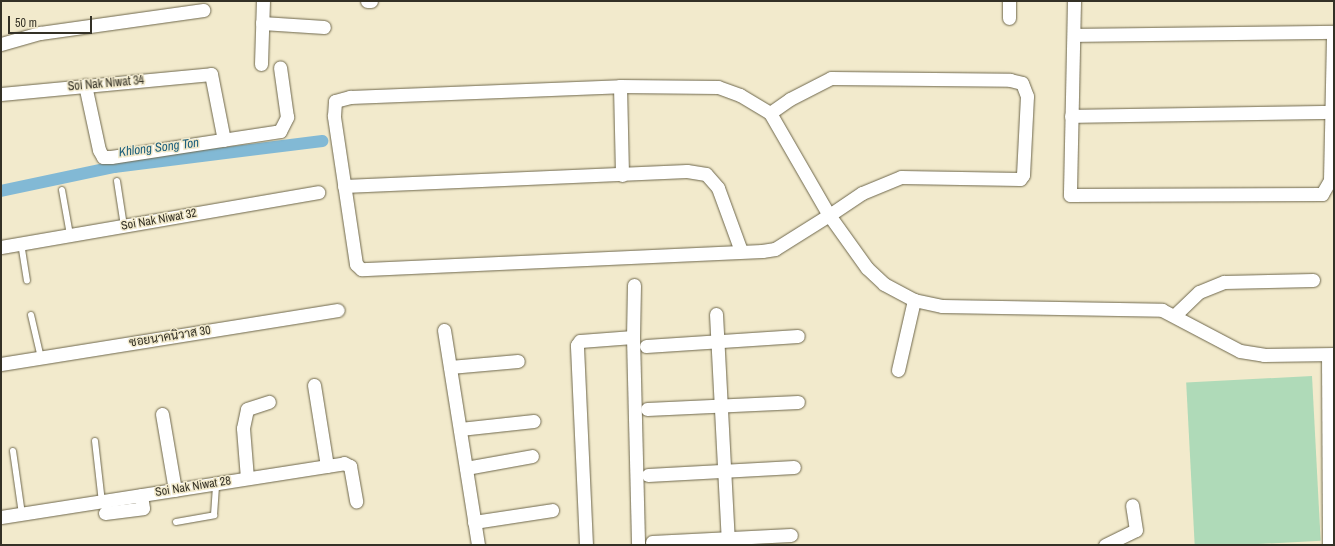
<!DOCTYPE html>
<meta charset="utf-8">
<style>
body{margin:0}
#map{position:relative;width:1335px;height:546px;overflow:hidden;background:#f2eacc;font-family:"Archivo Narrow",Sarabun,sans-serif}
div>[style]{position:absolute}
.green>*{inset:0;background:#afdab8;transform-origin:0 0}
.canal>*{height:12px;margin:-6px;padding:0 6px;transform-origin:6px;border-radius:6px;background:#82b9d5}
.roads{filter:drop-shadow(0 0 1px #6e674c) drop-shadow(0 0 1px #6e674c)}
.service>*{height:6px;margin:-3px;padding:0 3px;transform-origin:3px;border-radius:3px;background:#fff}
.minor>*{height:13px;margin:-6.5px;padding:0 6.5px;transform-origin:6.5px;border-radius:6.5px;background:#fff}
span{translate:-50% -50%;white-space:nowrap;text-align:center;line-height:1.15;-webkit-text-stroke:3px #f2eacc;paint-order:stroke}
.street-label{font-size:12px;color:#343126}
.water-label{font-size:13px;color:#1c5f7c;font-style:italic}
.frame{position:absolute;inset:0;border:2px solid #343126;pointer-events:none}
.scale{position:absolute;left:8px;top:16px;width:84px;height:18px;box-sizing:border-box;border:2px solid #343126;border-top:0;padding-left:5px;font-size:12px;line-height:14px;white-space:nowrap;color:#343126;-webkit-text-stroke:3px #f2eacc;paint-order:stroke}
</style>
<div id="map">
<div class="green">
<i style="left:1312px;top:376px;width:165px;height:126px;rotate:87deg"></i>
</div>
<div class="canal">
<i style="left:1px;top:191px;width:116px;rotate:-12deg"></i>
<i style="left:114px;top:167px;width:210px;rotate:-7.1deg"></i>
</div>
<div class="roads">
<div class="service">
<i style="left:117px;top:181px;width:46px;rotate:81.2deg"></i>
<i style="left:62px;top:190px;width:46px;rotate:79.9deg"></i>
<i style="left:21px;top:243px;width:38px;rotate:81deg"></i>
<i style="left:31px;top:315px;width:44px;rotate:76.9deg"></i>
<i style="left:95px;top:441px;width:61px;rotate:83.5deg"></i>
<i style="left:13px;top:451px;width:64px;rotate:81.9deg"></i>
<i style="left:176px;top:522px;width:39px;rotate:-10deg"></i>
<i style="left:214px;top:515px;width:32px;rotate:-86deg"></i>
</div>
<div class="minor">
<i style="left:367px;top:1px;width:4px"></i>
<i style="left:1074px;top:1px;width:194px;rotate:91.2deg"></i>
<i style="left:1070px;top:195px;width:252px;rotate:-0.2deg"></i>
<i style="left:1322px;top:194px;width:16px;rotate:-60deg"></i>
<i style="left:1330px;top:180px;width:148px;rotate:-88.8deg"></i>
<i style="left:1009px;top:18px;width:17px;rotate:-90deg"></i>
<i style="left:262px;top:23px;width:62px;rotate:3.7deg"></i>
<i style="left:1074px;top:35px;width:260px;rotate:-0.7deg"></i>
<i style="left:1px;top:44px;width:41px;rotate:-15.8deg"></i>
<i style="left:40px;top:33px;width:165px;rotate:-8deg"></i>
<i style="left:261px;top:64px;width:63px;rotate:-88.2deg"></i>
<i style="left:85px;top:85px;width:66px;rotate:77.8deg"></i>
<i style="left:99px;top:150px;width:8px;rotate:60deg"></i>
<i style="left:103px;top:157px;width:8px"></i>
<i style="left:111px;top:157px;width:171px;rotate:-8.7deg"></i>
<i style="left:280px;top:131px;width:16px;rotate:-63deg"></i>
<i style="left:287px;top:117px;width:50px;rotate:-98deg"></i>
<i style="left:620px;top:86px;width:89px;rotate:88.7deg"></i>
<i style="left:1px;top:94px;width:211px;rotate:-5.4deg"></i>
<i style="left:211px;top:74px;width:67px;rotate:78.9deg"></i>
<i style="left:770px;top:113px;width:24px;rotate:-35deg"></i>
<i style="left:790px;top:99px;width:46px;rotate:-27.1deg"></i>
<i style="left:831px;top:78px;width:179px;rotate:0.6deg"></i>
<i style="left:1010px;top:80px;width:12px;rotate:14deg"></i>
<i style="left:1022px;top:83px;width:14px;rotate:69deg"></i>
<i style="left:1027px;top:96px;width:79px;rotate:92.9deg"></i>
<i style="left:1023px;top:175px;width:5px;rotate:127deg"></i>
<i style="left:1020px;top:179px;width:119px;rotate:-179deg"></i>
<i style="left:901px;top:177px;width:42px;rotate:157.7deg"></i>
<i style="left:862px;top:193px;width:40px;rotate:146deg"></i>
<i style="left:829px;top:215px;width:64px;rotate:147.8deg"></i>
<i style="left:775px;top:249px;width:13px;rotate:171deg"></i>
<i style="left:762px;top:251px;width:401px;rotate:177.4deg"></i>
<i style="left:361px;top:269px;width:7px;rotate:-135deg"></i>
<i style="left:356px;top:264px;width:150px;rotate:-98.5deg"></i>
<i style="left:334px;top:116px;width:15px;rotate:-86deg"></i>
<i style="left:335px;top:101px;width:16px;rotate:-15deg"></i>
<i style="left:350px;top:97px;width:270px;rotate:-2.3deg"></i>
<i style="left:620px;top:86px;width:98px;rotate:0.6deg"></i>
<i style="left:718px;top:87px;width:23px;rotate:20deg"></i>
<i style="left:740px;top:95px;width:35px;rotate:31deg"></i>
<i style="left:770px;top:113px;width:118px;rotate:60deg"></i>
<i style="left:829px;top:215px;width:65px;rotate:54.4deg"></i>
<i style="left:867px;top:268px;width:23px;rotate:43deg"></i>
<i style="left:884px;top:284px;width:34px;rotate:28deg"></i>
<i style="left:914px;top:300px;width:29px;rotate:12deg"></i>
<i style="left:942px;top:306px;width:220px;rotate:1deg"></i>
<i style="left:1162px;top:310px;width:88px;rotate:27.7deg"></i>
<i style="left:1240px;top:351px;width:24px;rotate:9deg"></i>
<i style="left:1264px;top:355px;width:70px;rotate:-0.8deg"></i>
<i style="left:1071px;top:116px;width:260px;rotate:-0.9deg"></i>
<i style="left:344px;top:186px;width:343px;rotate:-2.5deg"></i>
<i style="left:687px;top:171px;width:19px;rotate:9deg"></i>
<i style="left:706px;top:174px;width:18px;rotate:49deg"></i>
<i style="left:718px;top:188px;width:67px;rotate:69.9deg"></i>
<i style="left:1px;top:247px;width:322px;rotate:-9.8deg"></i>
<i style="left:716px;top:314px;width:231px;rotate:87deg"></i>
<i style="left:1175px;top:315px;width:33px;rotate:-44deg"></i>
<i style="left:1199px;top:292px;width:27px;rotate:-22deg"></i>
<i style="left:1224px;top:282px;width:89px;rotate:-1.3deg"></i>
<i style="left:444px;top:330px;width:218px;rotate:81deg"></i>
<i style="left:633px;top:337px;width:52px;rotate:-88.9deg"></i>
<i style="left:646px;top:346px;width:152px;rotate:-3.8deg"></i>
<i style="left:1328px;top:355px;width:190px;rotate:89.7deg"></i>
<i style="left:1px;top:364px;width:341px;rotate:-9.1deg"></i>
<i style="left:450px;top:367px;width:68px;rotate:-5deg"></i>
<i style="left:898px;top:370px;width:72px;rotate:-77.1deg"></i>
<i style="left:314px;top:385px;width:82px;rotate:80.9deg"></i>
<i style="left:647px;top:409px;width:151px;rotate:-2.7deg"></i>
<i style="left:162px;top:414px;width:77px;rotate:80.3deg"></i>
<i style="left:460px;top:429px;width:74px;rotate:-6.2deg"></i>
<i style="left:466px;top:468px;width:67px;rotate:-10.3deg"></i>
<i style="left:648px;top:475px;width:146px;rotate:-3.1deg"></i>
<i style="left:247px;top:478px;width:50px;rotate:-94.6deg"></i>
<i style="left:243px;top:428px;width:19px;rotate:-78deg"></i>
<i style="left:247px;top:409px;width:23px;rotate:-18deg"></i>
<i style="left:105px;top:513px;width:38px;rotate:-7deg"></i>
<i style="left:143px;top:508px;width:13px;rotate:-99deg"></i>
<i style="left:1px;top:517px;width:347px;rotate:-8.9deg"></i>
<i style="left:344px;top:463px;width:7px;rotate:27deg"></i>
<i style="left:350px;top:466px;width:36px;rotate:80deg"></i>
<i style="left:474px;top:522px;width:79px;rotate:-8.7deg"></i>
<i style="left:652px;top:542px;width:139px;rotate:-2.9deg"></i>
<i style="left:586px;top:545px;width:200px;rotate:-92.6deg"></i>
<i style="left:577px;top:345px;width:5px;rotate:-53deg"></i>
<i style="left:580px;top:341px;width:53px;rotate:-4.3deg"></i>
<i style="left:633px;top:337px;width:208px;rotate:88.6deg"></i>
<i style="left:1105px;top:545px;width:34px;rotate:-26deg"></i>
<i style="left:1136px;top:530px;width:25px;rotate:-99deg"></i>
</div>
</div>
<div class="street-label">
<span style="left:106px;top:84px;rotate:-5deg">Soi Nak Niwat 34</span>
<span style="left:159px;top:220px;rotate:-10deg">Soi Nak Niwat 32</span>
<span style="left:170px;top:337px;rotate:-9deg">ซอยนาคนิวาส 30</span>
<span style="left:193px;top:487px;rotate:-9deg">Soi Nak Niwat 28</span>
</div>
<div class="water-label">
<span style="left:159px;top:148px;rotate:-7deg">Khlong Song Ton</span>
</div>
<div class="frame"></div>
<div class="scale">50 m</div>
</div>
